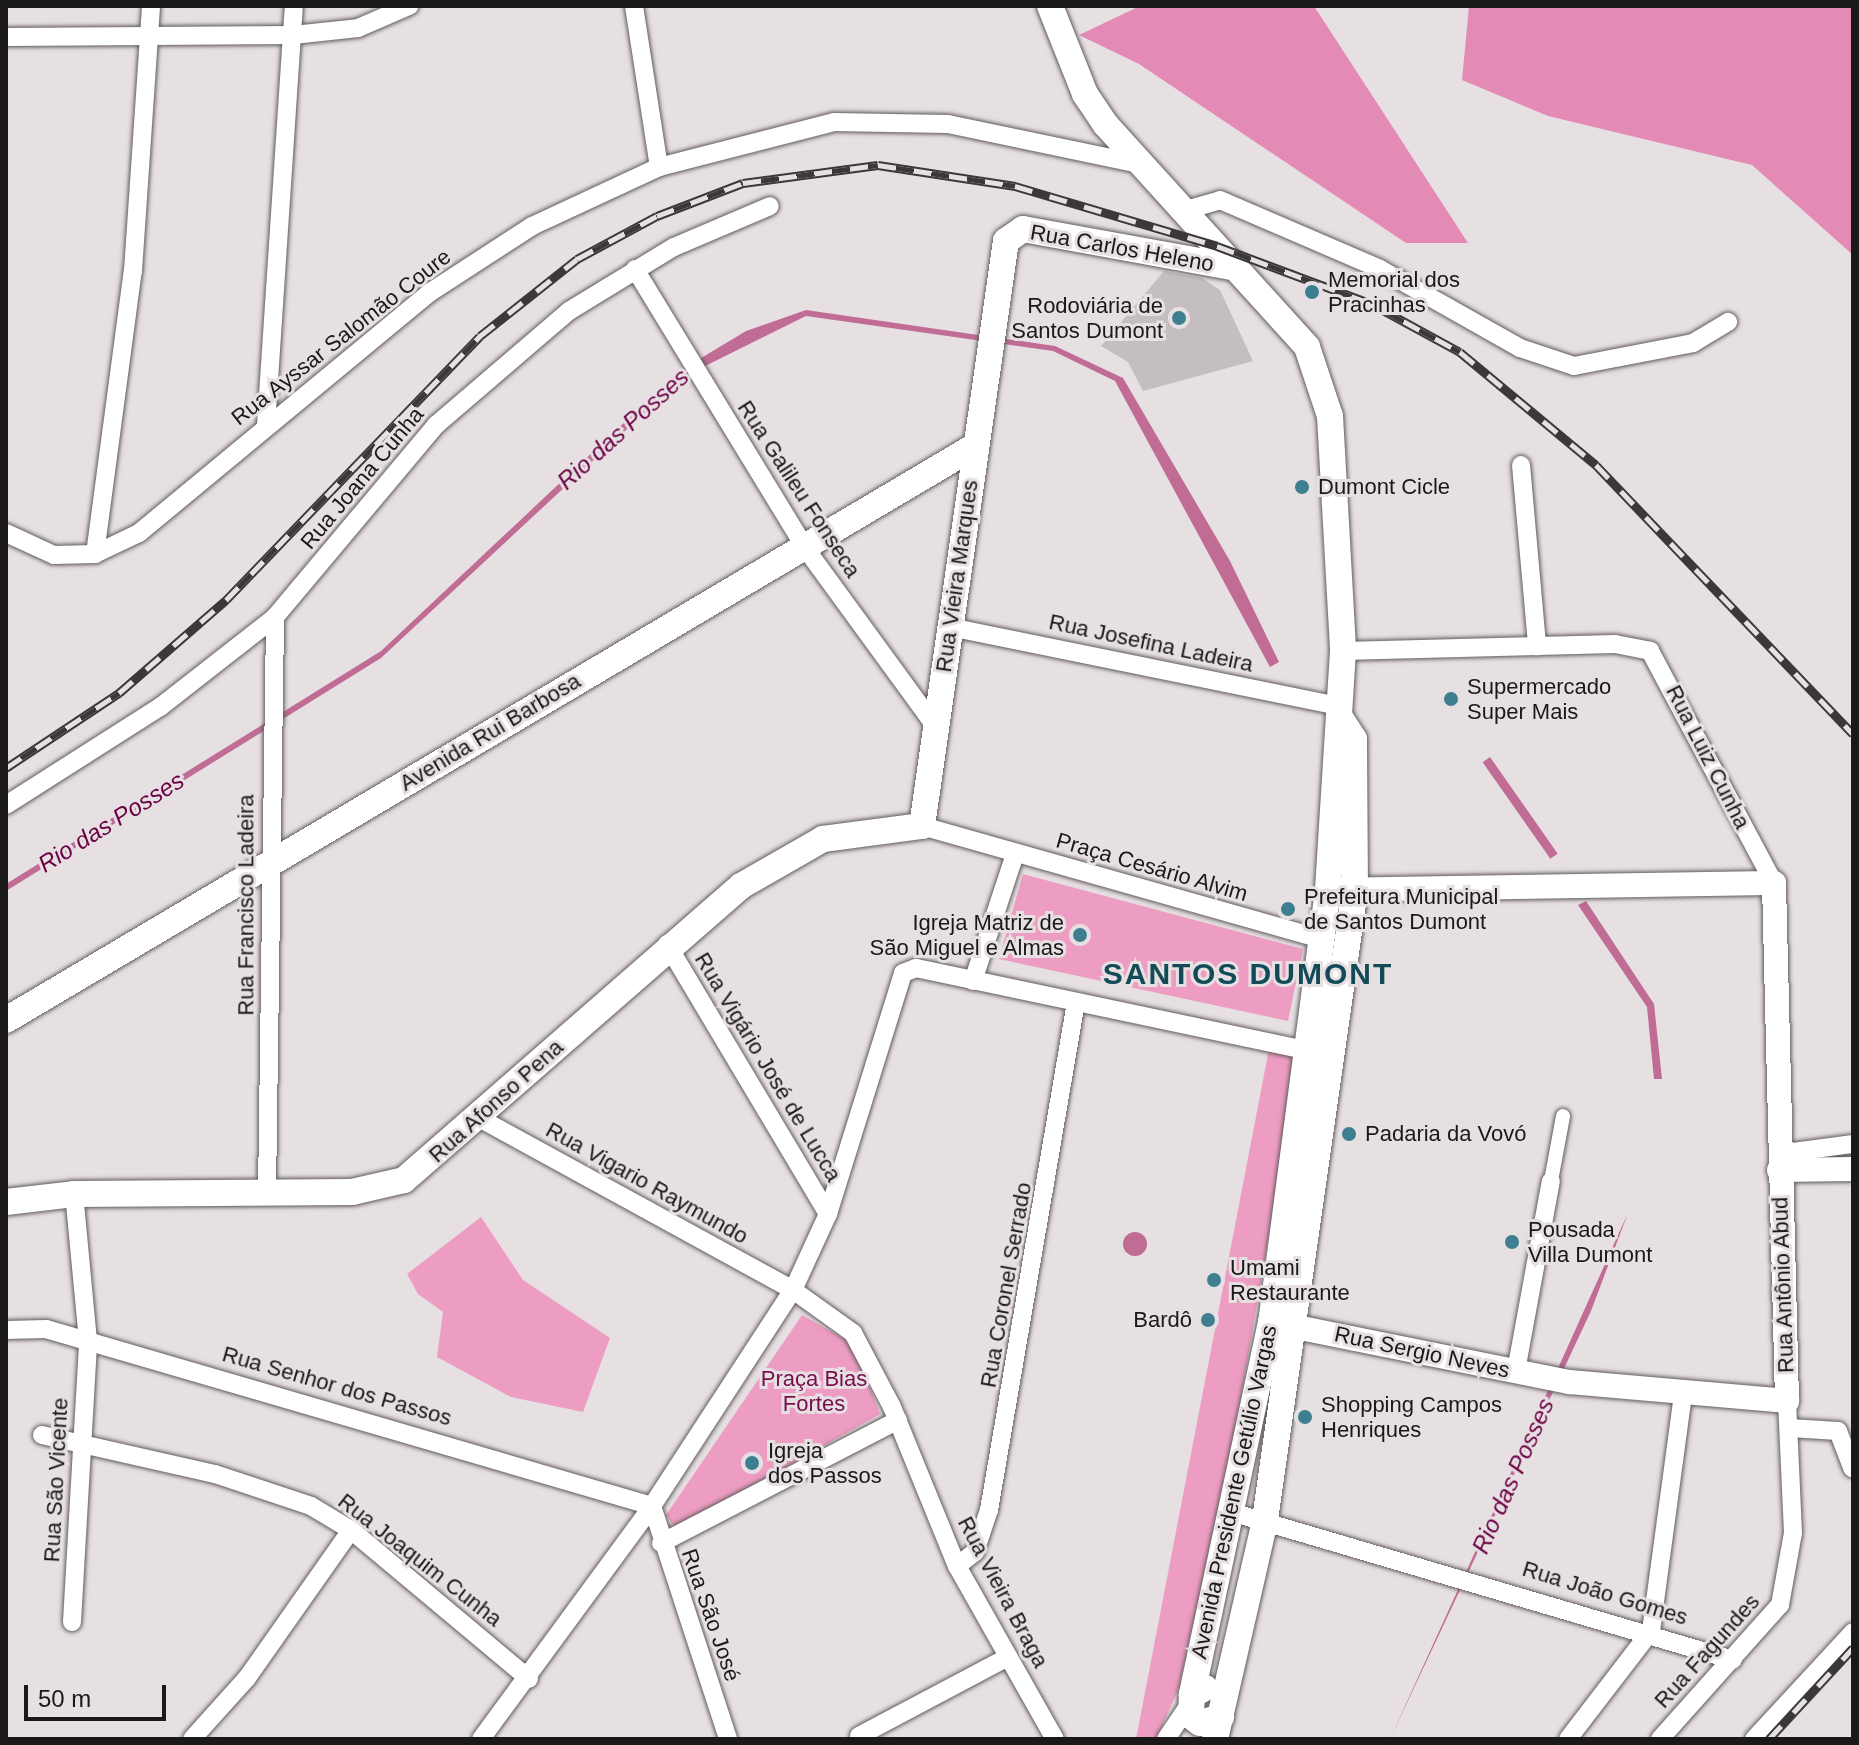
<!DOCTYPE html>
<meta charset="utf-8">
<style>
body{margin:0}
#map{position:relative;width:1859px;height:1745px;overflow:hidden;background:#e7e0e3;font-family:Helvetica,sans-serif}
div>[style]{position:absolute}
.green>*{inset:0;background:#ee9dc2}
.forest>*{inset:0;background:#e38bb4}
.water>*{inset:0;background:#c06c95;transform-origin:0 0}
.round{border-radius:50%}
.building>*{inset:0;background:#c4bec0}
.roads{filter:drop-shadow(0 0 2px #615b5d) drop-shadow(0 0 2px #615b5d)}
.pedestrian>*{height:14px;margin:-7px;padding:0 7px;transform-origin:7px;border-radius:7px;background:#fff}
.minor>*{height:18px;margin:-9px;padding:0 9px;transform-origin:9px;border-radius:9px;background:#fff}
.tertiary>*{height:24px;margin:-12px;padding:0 12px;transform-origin:12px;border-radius:12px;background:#fff}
.secondary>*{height:26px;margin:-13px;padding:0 13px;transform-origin:13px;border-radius:13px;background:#fff}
.rail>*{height:9px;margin-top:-4.5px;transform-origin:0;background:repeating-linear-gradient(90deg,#e7e0e3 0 18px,#3b383a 0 36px);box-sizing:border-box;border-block:2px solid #3b383a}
.dots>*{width:22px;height:22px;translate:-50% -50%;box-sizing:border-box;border:4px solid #e7e0e3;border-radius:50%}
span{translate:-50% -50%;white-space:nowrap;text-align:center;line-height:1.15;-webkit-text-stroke:6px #e7e0e3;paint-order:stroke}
.street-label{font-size:22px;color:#1a1819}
.poi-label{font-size:22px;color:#1a1819}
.left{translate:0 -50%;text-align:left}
.right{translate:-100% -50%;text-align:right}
.park-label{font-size:22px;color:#760e4c}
.water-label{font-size:24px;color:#6c0044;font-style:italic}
.district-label{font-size:30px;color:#124a58;font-weight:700;letter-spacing:2px}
.frame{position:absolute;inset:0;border:8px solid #1a1819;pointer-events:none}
.scale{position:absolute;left:24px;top:1685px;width:142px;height:36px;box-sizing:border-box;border:4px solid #1a1819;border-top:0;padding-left:10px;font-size:24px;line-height:28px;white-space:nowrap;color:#1a1819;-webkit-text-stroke:6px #e7e0e3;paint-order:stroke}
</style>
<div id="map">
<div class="green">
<i style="clip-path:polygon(1023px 874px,1303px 949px,1288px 1021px,999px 959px)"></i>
<i style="clip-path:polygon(1269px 1049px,1300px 1057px,1233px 1442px,1179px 1688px,1156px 1739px,1136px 1739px)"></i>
<i style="clip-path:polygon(481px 1217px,523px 1280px,610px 1338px,583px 1412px,511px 1397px,437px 1357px,443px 1312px,418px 1294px,407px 1274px)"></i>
<i style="clip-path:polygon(802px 1315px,853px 1344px,880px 1414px,676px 1529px,666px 1515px)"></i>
</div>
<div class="forest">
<i style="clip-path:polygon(1140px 6px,1314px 6px,1468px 243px,1406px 243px,1139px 64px,1079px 35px)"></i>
<i style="clip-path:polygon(1469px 6px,1853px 6px,1853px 255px,1752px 165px,1548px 116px,1462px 80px)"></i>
</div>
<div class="water">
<i style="clip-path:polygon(806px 310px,1055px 346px,1123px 378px,1230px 561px,1279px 662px,1270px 667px,1115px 381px,1053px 351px,806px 316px,683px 377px,381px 658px,6px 891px,6px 884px,381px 651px,678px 372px,746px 331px)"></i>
<i style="left:1490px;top:757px;width:118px;height:9px;rotate:55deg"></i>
<i style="clip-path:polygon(1586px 901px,1654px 1004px,1662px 1079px,1654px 1079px,1647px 1007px,1578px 905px)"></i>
<i style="clip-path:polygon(1628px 1213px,1591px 1311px,1390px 1739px,1466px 1572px)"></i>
<i class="round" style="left:1123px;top:1232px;width:24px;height:24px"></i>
</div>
<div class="building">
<i style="clip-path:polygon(1164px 271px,1202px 278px,1220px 290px,1253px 361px,1143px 391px,1128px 362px,1101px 346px)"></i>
</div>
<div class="roads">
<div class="pedestrian">
<i style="left:1551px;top:1181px;width:66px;rotate:-79.5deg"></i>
</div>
<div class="minor">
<i style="left:634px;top:6px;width:163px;rotate:81.2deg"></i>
<i style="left:6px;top:37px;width:287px;rotate:-0.4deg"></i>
<i style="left:293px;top:35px;width:65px;rotate:-6.1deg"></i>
<i style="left:358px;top:28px;width:56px;rotate:-23.3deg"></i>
<i style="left:1186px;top:210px;width:35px;rotate:-16deg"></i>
<i style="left:1220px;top:200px;width:174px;rotate:23.3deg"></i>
<i style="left:1380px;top:269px;width:161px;rotate:29.4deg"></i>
<i style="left:1520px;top:348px;width:57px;rotate:18.4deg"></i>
<i style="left:1574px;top:366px;width:121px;rotate:-10.9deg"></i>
<i style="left:1693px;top:343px;width:41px;rotate:-31deg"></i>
<i style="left:635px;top:269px;width:328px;rotate:58.6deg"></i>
<i style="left:806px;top:549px;width:220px;rotate:53.9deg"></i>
<i style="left:266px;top:425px;width:420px;rotate:-86.2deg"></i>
<i style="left:1521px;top:465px;width:182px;rotate:84.9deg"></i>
<i style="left:6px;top:533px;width:53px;rotate:24.6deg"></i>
<i style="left:54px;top:555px;width:41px;rotate:-1.4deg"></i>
<i style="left:95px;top:554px;width:49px;rotate:-25.5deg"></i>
<i style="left:139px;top:533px;width:376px;rotate:-39.6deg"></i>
<i style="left:429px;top:293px;width:123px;rotate:-33deg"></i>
<i style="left:532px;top:226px;width:140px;rotate:-24.9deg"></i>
<i style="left:659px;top:167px;width:181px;rotate:-14.4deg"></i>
<i style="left:834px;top:122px;width:114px;rotate:1deg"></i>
<i style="left:948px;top:124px;width:200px;rotate:11.8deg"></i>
<i style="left:95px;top:554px;width:286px;rotate:-82.4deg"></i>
<i style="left:133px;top:271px;width:266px;rotate:-86.1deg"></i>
<i style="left:950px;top:627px;width:400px;rotate:11.5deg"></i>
<i style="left:1343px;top:651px;width:272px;rotate:-1.5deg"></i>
<i style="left:1615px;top:644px;width:36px;rotate:11deg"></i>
<i style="left:1650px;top:651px;width:263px;rotate:61.9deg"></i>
<i style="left:6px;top:805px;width:183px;rotate:-32.5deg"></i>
<i style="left:160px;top:707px;width:146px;rotate:-38deg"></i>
<i style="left:275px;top:617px;width:251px;rotate:-50deg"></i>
<i style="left:436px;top:425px;width:175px;rotate:-40.6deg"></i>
<i style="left:569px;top:311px;width:123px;rotate:-31.4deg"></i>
<i style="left:674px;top:247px;width:104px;rotate:-23.1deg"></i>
<i style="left:922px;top:826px;width:416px;rotate:15.8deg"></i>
<i style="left:667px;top:944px;width:314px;rotate:59.2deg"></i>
<i style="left:973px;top:981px;width:134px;rotate:-71.7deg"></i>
<i style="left:479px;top:1118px;width:358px;rotate:28.7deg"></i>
<i style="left:793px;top:1290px;width:74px;rotate:35.6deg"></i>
<i style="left:853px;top:1333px;width:84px;rotate:62.2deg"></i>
<i style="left:892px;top:1407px;width:172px;rotate:67.8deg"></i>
<i style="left:957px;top:1566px;width:199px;rotate:60.5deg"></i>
<i style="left:1778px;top:1154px;width:76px;rotate:-7.6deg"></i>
<i style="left:267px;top:1193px;width:576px;rotate:-89.2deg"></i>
<i style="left:6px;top:1330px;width:40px;rotate:-1.4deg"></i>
<i style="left:46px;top:1329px;width:631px;rotate:16.28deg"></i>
<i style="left:1516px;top:1371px;width:193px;rotate:-79.6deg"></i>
<i style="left:1790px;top:1428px;width:48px;rotate:3.6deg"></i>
<i style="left:1838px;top:1431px;width:40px;rotate:69deg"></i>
<i style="left:42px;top:1435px;width:177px;rotate:12.7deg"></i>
<i style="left:215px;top:1474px;width:101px;rotate:18.4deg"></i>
<i style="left:311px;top:1506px;width:47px;rotate:31deg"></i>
<i style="left:351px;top:1530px;width:232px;rotate:39.9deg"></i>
<i style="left:652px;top:1506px;width:245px;rotate:71.9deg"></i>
<i style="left:1231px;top:1512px;width:523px;rotate:16.43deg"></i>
<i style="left:661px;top:1543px;width:267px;rotate:-27.4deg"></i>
<i style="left:957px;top:1566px;width:23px;rotate:-38deg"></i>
<i style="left:975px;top:1552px;width:44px;rotate:-71.6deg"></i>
<i style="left:989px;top:1510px;width:515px;rotate:-80.28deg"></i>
<i style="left:72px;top:1622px;width:281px;rotate:-86.7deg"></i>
<i style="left:88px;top:1341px;width:148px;rotate:-95.4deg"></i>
<i style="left:859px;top:1736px;width:169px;rotate:-27.9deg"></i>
<i style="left:192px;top:1739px;width:82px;rotate:-48deg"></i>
<i style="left:247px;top:1678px;width:181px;rotate:-54.9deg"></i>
<i style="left:481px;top:1739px;width:289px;rotate:-53.7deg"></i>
<i style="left:652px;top:1506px;width:258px;rotate:-56.9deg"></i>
<i style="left:793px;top:1290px;width:84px;rotate:-65.3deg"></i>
<i style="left:828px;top:1214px;width:252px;rotate:-72.7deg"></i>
<i style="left:903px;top:973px;width:14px;rotate:-21deg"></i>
<i style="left:916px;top:968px;width:411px;rotate:11.9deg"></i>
<i style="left:1166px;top:1739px;width:40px;rotate:-56deg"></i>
<i style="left:1568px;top:1739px;width:136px;rotate:-52.5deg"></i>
<i style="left:1651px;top:1631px;width:239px;rotate:-82.3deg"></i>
<i style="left:1660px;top:1739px;width:180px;rotate:-48.2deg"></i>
<i style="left:1780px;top:1605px;width:73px;rotate:-79.8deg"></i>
<i style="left:1793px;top:1533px;width:132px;rotate:-92.6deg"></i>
<i style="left:1754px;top:1739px;width:146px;rotate:-47.2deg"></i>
</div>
<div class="tertiary">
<i style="left:1779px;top:1170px;width:74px;rotate:-0.8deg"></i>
<i style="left:1296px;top:1327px;width:279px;rotate:11.4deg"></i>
<i style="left:1570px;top:1382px;width:218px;rotate:5deg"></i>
<i style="left:1787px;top:1401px;width:518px;rotate:-91.44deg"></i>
<i style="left:1774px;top:883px;width:436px;rotate:179.1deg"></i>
</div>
<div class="secondary">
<i style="left:1050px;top:6px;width:95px;rotate:68.3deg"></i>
<i style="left:1085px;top:94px;width:37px;rotate:56deg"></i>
<i style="left:1106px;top:125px;width:299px;rotate:47.8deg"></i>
<i style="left:1307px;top:347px;width:73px;rotate:71.6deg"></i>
<i style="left:1330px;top:416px;width:235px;rotate:86.8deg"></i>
<i style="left:1343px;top:651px;width:239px;rotate:93.6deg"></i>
<i style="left:1328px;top:890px;width:436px;rotate:97.5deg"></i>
<i style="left:1271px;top:1322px;width:381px;rotate:102deg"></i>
<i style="left:6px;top:1020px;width:1126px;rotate:-30.64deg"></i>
<i style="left:6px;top:1202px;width:68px;rotate:-6.7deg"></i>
<i style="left:74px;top:1194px;width:278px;rotate:-0.4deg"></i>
<i style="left:352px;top:1192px;width:53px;rotate:-13deg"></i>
<i style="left:404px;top:1180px;width:447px;rotate:-41.1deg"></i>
<i style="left:741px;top:886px;width:95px;rotate:-29.8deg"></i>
<i style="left:823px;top:839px;width:100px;rotate:-7.5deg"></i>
<i style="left:922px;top:826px;width:591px;rotate:-81.83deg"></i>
<i style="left:1006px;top:241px;width:21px;rotate:-35deg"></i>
<i style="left:1023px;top:229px;width:213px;rotate:10.3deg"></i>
<i style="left:1205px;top:1688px;width:15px;rotate:152deg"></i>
<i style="left:1192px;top:1695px;width:21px;rotate:93deg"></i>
<i style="left:1191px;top:1716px;width:11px;rotate:38deg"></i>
<i style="left:1200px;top:1723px;width:22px;rotate:-16deg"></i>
<i style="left:1215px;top:1739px;width:225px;rotate:-77.1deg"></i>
<i style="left:1265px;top:1520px;width:636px;rotate:-81.87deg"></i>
<i style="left:1355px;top:890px;width:151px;rotate:-90.4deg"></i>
<i style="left:1354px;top:739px;width:24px;rotate:-123deg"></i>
</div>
</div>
<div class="rail">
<i style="left:6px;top:768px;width:136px;rotate:-33.6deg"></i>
<i style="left:119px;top:693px;width:142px;rotate:-41deg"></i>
<i style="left:226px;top:600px;width:366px;rotate:-46.1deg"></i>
<i style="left:480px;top:336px;width:124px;rotate:-38.4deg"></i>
<i style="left:577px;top:259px;width:91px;rotate:-28.3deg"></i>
<i style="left:657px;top:216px;width:92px;rotate:-21deg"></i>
<i style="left:743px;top:183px;width:136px;rotate:-7.6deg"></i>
<i style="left:878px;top:165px;width:139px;rotate:8.7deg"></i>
<i style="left:1015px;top:186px;width:211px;rotate:16.5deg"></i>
<i style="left:1217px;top:246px;width:165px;rotate:20.5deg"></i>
<i style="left:1372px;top:304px;width:100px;rotate:28.6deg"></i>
<i style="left:1460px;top:352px;width:177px;rotate:39.7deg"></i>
<i style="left:1596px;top:465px;width:372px;rotate:46.3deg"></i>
<i style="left:1769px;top:1739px;width:124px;rotate:-47.3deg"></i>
</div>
<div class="dots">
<i style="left:1312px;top:292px;background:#3d7f91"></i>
<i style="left:1179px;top:318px;background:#3d7f91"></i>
<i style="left:1302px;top:487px;background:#3d7f91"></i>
<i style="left:1451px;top:699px;background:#3d7f91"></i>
<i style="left:1288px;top:909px;background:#3d7f91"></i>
<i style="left:1080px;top:935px;background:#3d7f91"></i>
<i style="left:1349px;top:1134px;background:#3d7f91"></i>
<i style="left:1512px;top:1242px;background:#3d7f91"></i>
<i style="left:1214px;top:1280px;background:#3d7f91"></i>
<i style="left:1208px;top:1320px;background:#3d7f91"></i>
<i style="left:1305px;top:1417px;background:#3d7f91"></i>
<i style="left:752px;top:1463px;background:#3d7f91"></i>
</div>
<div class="street-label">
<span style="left:1122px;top:248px;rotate:10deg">Rua Carlos Heleno</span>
<span style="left:341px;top:337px;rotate:-38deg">Rua Ayssar Salomão Coure</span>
<span style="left:362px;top:478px;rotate:-50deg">Rua Joana Cunha</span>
<span style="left:799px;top:489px;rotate:57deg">Rua Galileu Fonseca</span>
<span style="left:957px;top:576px;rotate:-82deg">Rua Vieira Marques</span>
<span style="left:1151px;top:643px;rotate:12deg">Rua Josefina Ladeira</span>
<span style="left:490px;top:732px;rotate:-31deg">Avenida Rui Barbosa</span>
<span style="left:1708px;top:757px;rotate:63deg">Rua Luiz Cunha</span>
<span style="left:1152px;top:867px;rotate:16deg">Praça Cesário Alvim</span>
<span style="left:246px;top:905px;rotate:-90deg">Rua Francisco Ladeira</span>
<span style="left:768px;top:1067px;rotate:59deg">Rua Vigário José de Lucca</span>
<span style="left:496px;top:1101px;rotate:-42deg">Rua Afonso Pena</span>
<span style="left:647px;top:1183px;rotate:29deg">Rua Vigario Raymundo</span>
<span style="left:1006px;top:1285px;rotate:-80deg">Rua Coronel Serrado</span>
<span style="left:1783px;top:1285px;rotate:-92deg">Rua Antônio Abud</span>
<span style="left:1422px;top:1352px;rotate:12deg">Rua Sergio Neves</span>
<span style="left:337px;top:1386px;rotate:16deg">Rua Senhor dos Passos</span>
<span style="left:56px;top:1480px;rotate:-87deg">Rua São Vicente</span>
<span style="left:1234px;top:1492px;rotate:-78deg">Avenida Presidente Getúlio Vargas</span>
<span style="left:420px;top:1560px;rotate:38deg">Rua Joaquim Cunha</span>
<span style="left:1003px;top:1592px;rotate:62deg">Rua Vieira Braga</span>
<span style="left:1605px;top:1593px;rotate:17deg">Rua João Gomes</span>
<span style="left:711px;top:1615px;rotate:71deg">Rua São José</span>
<span style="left:1707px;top:1651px;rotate:-48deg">Rua Fagundes</span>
</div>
<div class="poi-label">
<span class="left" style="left:1328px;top:292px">Memorial dos<br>Pracinhas</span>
<span class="right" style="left:1163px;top:318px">Rodoviária de<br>Santos Dumont</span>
<span class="left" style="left:1318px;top:487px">Dumont Cicle</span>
<span class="left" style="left:1467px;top:699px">Supermercado<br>Super Mais</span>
<span class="left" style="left:1304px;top:909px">Prefeitura Municipal<br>de Santos Dumont</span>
<span class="right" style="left:1064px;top:935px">Igreja Matriz de<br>São Miguel e Almas</span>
<span class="left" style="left:1365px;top:1134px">Padaria da Vovó</span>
<span class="left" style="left:1528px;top:1242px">Pousada<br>Villa Dumont</span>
<span class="left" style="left:1230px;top:1280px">Umami<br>Restaurante</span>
<span class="right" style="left:1192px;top:1320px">Bardô</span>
<span class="left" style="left:1321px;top:1417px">Shopping Campos<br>Henriques</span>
<span class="left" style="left:768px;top:1463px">Igreja<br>dos Passos</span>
</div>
<div class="park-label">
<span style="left:814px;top:1391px">Praça Bias<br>Fortes</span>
</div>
<div class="water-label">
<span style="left:623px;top:429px;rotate:-42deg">Rio das Posses</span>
<span style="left:111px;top:822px;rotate:-32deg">Rio das Posses</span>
<span style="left:1513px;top:1476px;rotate:-66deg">Rio das Posses</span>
</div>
<div class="district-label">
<span style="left:1248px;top:974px">SANTOS DUMONT</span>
</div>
<div class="frame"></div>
<div class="scale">50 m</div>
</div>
